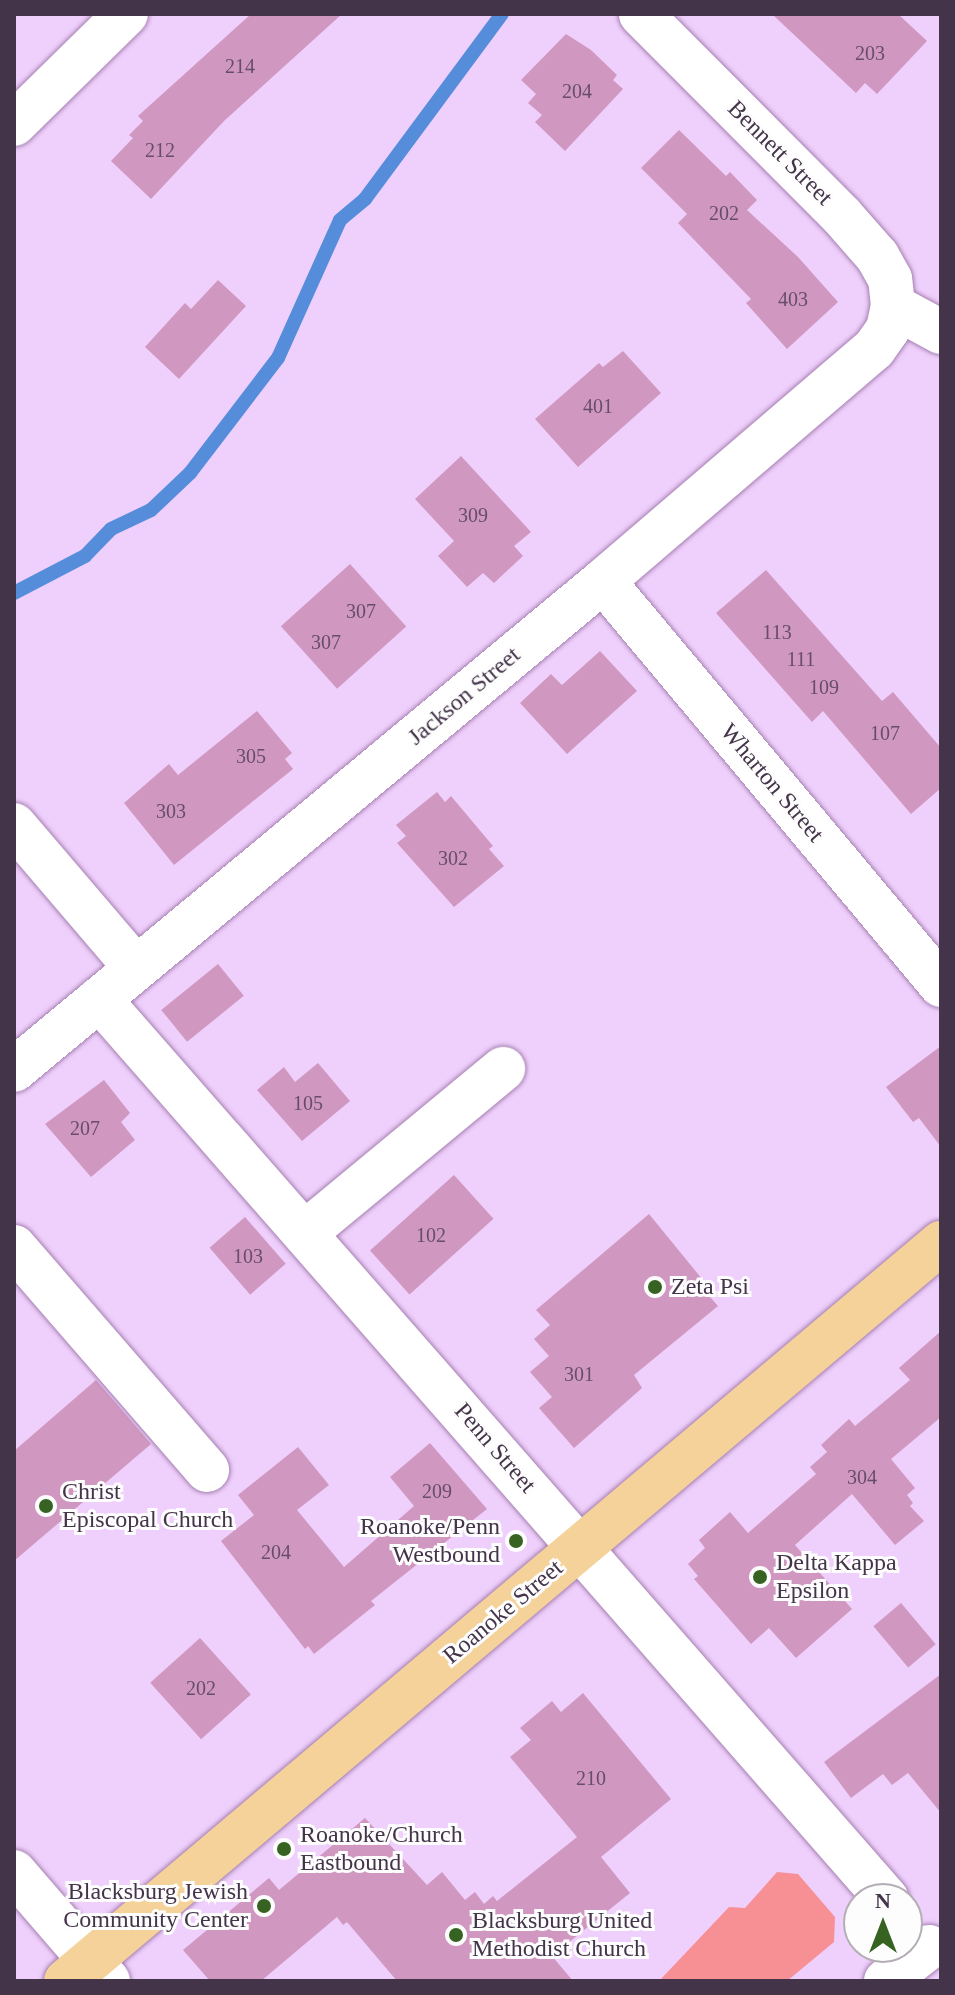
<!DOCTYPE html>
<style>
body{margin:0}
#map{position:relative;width:955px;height:1995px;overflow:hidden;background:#efcffb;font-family:Georgia,serif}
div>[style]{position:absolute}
.green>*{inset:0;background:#f69095}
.stream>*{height:14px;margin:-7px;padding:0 7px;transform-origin:7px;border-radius:7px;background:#558ddb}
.building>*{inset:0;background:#d098c0;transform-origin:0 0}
.roads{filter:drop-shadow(0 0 2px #a580b2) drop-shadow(0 0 2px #a580b2)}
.minor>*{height:44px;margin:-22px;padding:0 22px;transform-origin:22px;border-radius:22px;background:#fff}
.major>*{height:44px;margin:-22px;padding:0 22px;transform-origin:22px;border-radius:22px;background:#f4d29a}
.dots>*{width:22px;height:22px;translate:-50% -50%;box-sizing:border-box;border:4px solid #fdfdfd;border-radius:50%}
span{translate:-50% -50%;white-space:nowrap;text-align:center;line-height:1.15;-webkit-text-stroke:6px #fdfdfd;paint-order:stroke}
.number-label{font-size:20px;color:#674d68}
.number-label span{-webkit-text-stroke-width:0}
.street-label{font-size:24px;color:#44344a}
.poi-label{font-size:24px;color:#44344a}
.left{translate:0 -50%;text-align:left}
.right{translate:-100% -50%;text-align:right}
.frame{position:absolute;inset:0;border:16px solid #44344a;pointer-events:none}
.north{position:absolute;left:843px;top:1883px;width:80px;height:80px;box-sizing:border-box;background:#fdfdfd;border:2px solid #b3adb5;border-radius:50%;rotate:0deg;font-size:22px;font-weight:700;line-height:32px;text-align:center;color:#44344a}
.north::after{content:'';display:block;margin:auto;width:28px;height:36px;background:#366321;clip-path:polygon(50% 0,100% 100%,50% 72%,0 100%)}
</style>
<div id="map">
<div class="green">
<i style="clip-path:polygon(777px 1872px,798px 1874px,835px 1917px,834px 1942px,787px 1981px,659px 1981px,729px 1907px,745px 1908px)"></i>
</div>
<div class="stream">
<i style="left:14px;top:593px;width:80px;rotate:-27.5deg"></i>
<i style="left:85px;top:556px;width:37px;rotate:-46deg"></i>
<i style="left:111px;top:529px;width:44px;rotate:-25.4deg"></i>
<i style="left:151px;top:510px;width:54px;rotate:-43.5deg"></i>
<i style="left:190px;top:473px;width:145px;rotate:-52.6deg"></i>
<i style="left:278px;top:358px;width:151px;rotate:-65.8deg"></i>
<i style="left:340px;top:220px;width:33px;rotate:-40deg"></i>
<i style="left:365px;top:199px;width:230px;rotate:-53.5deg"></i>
</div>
<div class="building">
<i style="clip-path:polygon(251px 14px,342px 14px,224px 121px,151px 199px,111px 161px,133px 138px,129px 135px,143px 121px,138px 116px)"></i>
<i style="clip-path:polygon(772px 14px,898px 14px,927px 41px,877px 94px,865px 83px,856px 93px)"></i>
<i style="clip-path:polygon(566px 34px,591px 50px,617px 75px,613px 80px,623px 89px,565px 151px,535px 122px,542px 115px,528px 103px,536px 94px,521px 80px)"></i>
<i style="clip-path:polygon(679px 130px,726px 176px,730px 172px,757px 200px,747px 210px,798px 257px,838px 302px,787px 349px,746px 303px,751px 299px,678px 223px,687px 214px,641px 168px)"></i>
<i style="clip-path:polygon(218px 280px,246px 306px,179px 379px,145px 347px,185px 303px,191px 309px)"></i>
<i style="clip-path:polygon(623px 351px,661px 393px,578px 467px,535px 419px,599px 363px,603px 367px)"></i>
<i style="clip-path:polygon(461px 456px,531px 532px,514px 546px,523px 556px,494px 583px,483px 573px,467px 587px,438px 556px,454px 541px,415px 499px)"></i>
<i style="left:350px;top:564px;width:84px;height:93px;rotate:48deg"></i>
<i style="clip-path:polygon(766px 570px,882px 701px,893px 692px,941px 748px,941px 788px,911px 814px,823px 711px,812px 722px,716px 613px)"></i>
<i style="clip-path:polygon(600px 651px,637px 691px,567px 754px,520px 703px,551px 674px,562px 685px)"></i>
<i style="clip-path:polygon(257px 711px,292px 753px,285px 759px,293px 769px,174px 865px,124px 803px,169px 764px,178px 775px)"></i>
<i style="clip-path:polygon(437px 792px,445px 802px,451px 796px,493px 846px,489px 849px,504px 866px,454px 907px,397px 843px,406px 836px,396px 825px)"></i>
<i style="left:218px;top:964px;width:41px;height:73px;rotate:51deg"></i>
<i style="clip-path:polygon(941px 1046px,941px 1147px,919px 1118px,913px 1122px,886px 1087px)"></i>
<i style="clip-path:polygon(318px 1063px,350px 1101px,302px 1141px,257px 1090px,284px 1067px,295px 1082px)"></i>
<i style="clip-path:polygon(104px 1080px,130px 1113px,121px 1122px,135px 1140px,91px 1177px,45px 1124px)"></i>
<i style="left:454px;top:1175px;width:59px;height:113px;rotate:48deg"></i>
<i style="clip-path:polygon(649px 1214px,707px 1285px,703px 1289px,718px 1306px,634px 1375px,642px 1388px,574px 1448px,539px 1408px,552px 1397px,530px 1372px,549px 1356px,534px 1339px,550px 1325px,536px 1310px)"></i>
<i style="left:245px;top:1217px;width:62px;height:47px;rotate:49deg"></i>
<i style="clip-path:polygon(941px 1331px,941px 1417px,891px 1459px,915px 1488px,907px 1495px,913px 1503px,910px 1506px,924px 1521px,895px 1545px,852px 1494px,795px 1545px,852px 1609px,796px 1658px,769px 1628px,751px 1644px,694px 1579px,698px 1576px,688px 1564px,705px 1548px,699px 1540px,730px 1512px,748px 1533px,816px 1474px,810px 1467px,827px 1452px,821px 1445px,849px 1419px,855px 1426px,910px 1380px,899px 1368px)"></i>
<i style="clip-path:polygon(96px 1380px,151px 1444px,14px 1561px,14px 1451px)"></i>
<i style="clip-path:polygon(430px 1443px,487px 1509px,371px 1601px,375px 1605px,314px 1654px,308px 1646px,305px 1649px,221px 1541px,254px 1515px,238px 1495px,298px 1447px,329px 1485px,297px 1510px,344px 1567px,414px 1506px,390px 1477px)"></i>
<i style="left:901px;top:1603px;width:54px;height:36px;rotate:50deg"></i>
<i style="left:200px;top:1638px;width:76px;height:67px;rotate:48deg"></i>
<i style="clip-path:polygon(941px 1674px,941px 1813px,908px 1773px,892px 1785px,883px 1774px,851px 1798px,824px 1762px)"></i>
<i style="clip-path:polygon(583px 1693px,671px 1799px,601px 1857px,630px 1893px,552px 1956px,573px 1981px,397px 1981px,347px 1922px,343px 1925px,337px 1917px,261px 1981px,210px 1981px,183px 1950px,269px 1878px,279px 1890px,365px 1818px,427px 1885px,442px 1872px,465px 1900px,475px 1892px,484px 1904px,493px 1896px,497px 1901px,577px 1837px,510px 1757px,531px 1740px,520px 1728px,552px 1701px,561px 1712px)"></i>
</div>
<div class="roads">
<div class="minor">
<i style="left:14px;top:124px;width:157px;rotate:-44.5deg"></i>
<i style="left:893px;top:306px;width:55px;rotate:28.4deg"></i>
<i style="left:603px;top:581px;width:527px;rotate:50.08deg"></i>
<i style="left:14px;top:825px;width:188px;rotate:49.5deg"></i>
<i style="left:99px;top:999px;width:1196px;rotate:48.8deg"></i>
<i style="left:14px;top:1070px;width:766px;rotate:-39.7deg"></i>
<i style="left:603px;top:581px;width:357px;rotate:-40.6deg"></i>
<i style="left:874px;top:349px;width:24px;rotate:-55deg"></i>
<i style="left:888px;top:329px;width:24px;rotate:-78deg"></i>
<i style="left:893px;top:306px;width:27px;rotate:-96deg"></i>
<i style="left:890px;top:279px;width:26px;rotate:-119deg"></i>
<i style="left:877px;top:256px;width:53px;rotate:-131.2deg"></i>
<i style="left:842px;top:216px;width:285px;rotate:-134.9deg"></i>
<i style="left:306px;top:1232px;width:256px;rotate:-39.6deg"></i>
<i style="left:14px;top:1247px;width:295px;rotate:49.1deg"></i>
<i style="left:14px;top:1872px;width:144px;rotate:49.2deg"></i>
<i style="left:886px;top:1981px;width:55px;rotate:-38.3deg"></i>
</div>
<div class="major">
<i style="left:66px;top:1981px;width:1145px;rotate:-40.15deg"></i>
</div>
</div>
<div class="dots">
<i style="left:655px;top:1287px;background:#366321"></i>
<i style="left:46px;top:1506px;background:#366321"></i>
<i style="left:516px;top:1541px;background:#366321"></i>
<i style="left:760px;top:1577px;background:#366321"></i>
<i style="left:284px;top:1849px;background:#366321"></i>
<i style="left:264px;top:1906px;background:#366321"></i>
<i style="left:456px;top:1935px;background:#366321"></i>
</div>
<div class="number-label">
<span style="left:870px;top:53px">203</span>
<span style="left:240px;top:66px">214</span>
<span style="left:577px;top:91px">204</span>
<span style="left:160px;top:150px">212</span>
<span style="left:724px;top:213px">202</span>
<span style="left:793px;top:299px">403</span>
<span style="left:598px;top:406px">401</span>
<span style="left:473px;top:515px">309</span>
<span style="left:361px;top:611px">307</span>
<span style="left:777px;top:632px">113</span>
<span style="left:326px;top:642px">307</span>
<span style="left:801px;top:659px">111</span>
<span style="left:824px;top:687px">109</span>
<span style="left:885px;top:733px">107</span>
<span style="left:251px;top:756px">305</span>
<span style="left:171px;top:811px">303</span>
<span style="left:453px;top:858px">302</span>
<span style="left:308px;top:1103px">105</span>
<span style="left:85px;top:1128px">207</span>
<span style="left:431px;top:1235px">102</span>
<span style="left:248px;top:1256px">103</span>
<span style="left:579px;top:1374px">301</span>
<span style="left:862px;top:1477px">304</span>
<span style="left:437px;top:1491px">209</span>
<span style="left:276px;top:1552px">204</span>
<span style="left:201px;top:1688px">202</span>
<span style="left:591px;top:1778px">210</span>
</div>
<div class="street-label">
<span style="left:780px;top:153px;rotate:45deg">Bennett Street</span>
<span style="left:464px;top:696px;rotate:-40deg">Jackson Street</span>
<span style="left:772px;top:783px;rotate:50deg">Wharton Street</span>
<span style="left:495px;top:1448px;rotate:49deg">Penn Street</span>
<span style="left:503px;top:1612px;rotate:-40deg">Roanoke Street</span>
</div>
<div class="poi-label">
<span class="left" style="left:671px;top:1287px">Zeta Psi</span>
<span class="left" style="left:62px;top:1506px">Christ<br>Episcopal Church</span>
<span class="right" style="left:500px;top:1541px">Roanoke/Penn<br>Westbound</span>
<span class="left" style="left:776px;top:1577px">Delta Kappa<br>Epsilon</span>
<span class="left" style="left:300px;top:1849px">Roanoke/Church<br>Eastbound</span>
<span class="right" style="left:248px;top:1906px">Blacksburg Jewish<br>Community Center</span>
<span class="left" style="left:472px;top:1935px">Blacksburg United<br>Methodist Church</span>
</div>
<div class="frame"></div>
<div class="north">N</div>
</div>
